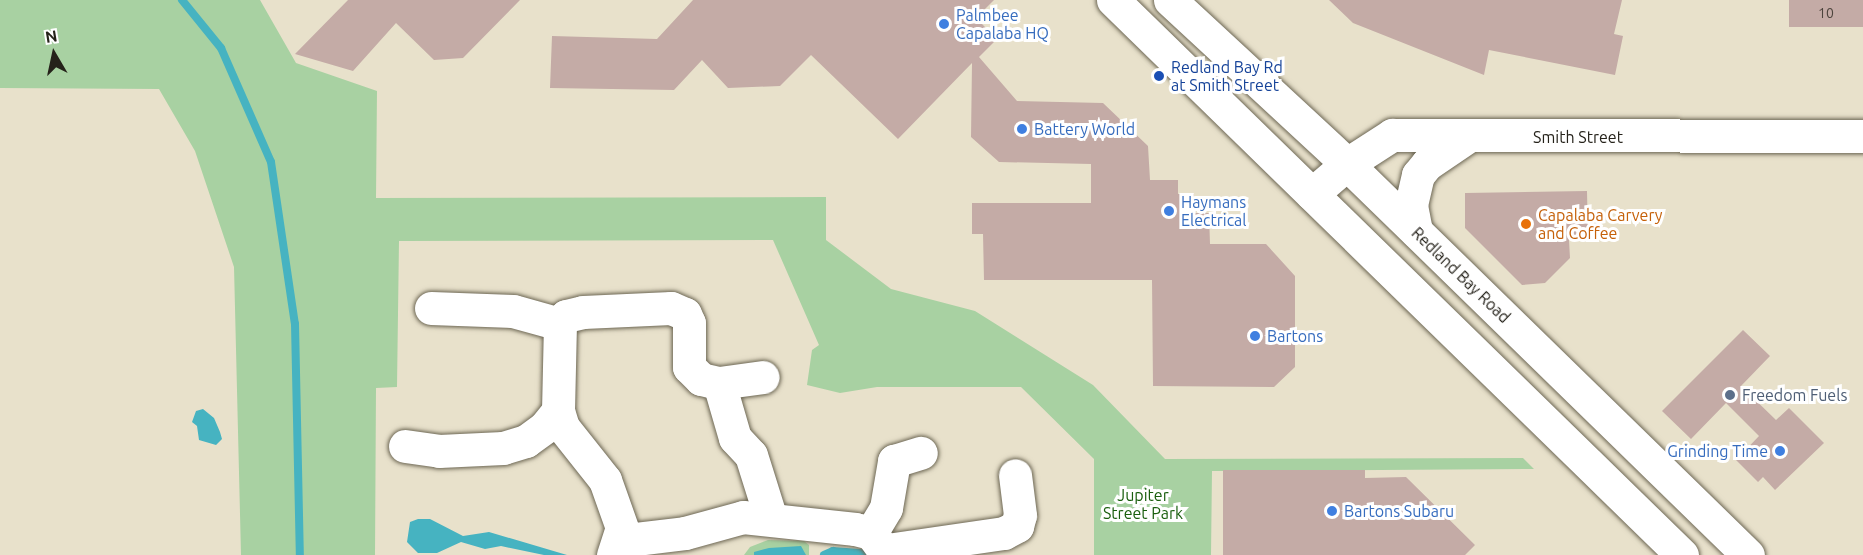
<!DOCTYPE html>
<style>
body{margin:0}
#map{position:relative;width:1863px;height:555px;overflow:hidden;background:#e8e1cb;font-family:Ubuntu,sans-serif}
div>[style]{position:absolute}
.green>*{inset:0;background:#a8d1a2}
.water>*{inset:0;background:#46b3c1}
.stream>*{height:8px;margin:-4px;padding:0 4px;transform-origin:4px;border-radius:4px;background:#46b3c1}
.building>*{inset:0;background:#c4aba6;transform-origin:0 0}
.roads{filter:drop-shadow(0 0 2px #6d6754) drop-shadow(0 0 2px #6d6754)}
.minor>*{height:33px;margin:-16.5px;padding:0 16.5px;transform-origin:16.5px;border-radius:16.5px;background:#fff}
.major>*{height:33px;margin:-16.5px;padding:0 16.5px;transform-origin:16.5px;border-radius:16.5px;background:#fff}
.dots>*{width:16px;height:16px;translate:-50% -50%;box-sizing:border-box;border:3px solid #fff;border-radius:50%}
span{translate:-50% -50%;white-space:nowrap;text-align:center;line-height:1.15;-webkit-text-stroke:6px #fff;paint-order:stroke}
.number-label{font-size:14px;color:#4d443d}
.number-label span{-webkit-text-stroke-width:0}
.shop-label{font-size:16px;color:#366cbe}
.left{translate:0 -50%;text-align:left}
.right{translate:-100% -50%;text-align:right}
.transit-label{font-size:16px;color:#164399}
.street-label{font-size:16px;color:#25221a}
.food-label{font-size:16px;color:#c56008}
.service-label{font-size:16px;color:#4e5e75}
.park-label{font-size:16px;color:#195e0d}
.north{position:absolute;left:24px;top:24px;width:60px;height:60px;-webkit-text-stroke:4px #fff;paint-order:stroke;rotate:351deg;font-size:16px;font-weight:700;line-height:24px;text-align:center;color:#25221a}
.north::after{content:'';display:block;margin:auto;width:21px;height:27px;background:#25221a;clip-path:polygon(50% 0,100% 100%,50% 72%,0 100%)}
</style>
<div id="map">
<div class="green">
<i style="clip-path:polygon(0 0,260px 0,296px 63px,377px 91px,376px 198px,826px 197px,826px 240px,891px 289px,975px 311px,1093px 385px,1165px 459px,1523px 458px,1534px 469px,1212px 471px,1211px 555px,1094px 555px,1094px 459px,1021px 387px,877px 387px,840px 393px,807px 385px,812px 350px,819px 345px,773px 240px,399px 241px,397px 387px,376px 388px,375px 555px,241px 555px,234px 267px,195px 151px,159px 89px,0 88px)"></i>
<i style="clip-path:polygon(768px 540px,804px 541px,809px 545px,809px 555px,744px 555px,750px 547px)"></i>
</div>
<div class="water">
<i style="clip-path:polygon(203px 409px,214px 418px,220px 432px,222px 439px,216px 445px,199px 440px,197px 426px,192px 422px,196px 411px)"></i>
<i style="clip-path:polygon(418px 519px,430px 519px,463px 536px,489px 532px,567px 555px,544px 555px,501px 546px,485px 549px,461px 542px,437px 553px,418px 553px,407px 542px,410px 522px)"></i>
<i style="clip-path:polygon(801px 546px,806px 555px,754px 555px,754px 552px,769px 548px)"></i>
</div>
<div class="stream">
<i style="left:182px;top:0;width:62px;rotate:50.9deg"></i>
<i style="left:221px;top:48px;width:124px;rotate:66.3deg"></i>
<i style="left:271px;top:162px;width:164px;rotate:81.6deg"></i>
<i style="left:295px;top:324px;width:231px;rotate:88.8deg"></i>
<i style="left:824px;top:555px;width:10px;rotate:-24deg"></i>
<i style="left:833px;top:551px;width:40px;rotate:4.3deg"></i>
</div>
<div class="building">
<i style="clip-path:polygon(348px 0,520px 0,463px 58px,434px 60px,396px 23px,353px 71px,295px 54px)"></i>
<i style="clip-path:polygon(693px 0,994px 0,976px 18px,997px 39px,979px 57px,1017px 101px,1103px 103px,1148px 146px,1150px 180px,1178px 180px,1178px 194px,1194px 194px,1193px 213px,1209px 213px,1210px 244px,1266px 244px,1295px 276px,1295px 367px,1274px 387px,1153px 386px,1152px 280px,984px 280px,983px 234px,972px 234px,972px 203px,1091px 203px,1091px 164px,999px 162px,971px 137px,972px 63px,898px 139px,811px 55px,780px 86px,728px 88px,702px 60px,674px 90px,550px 88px,552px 36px,657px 39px)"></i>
<i style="clip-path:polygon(1329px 0,1622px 0,1614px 34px,1623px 36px,1615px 75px,1489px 50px,1484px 75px,1353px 23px)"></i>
<i style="left:1789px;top:0;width:74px;height:27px"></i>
<i style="clip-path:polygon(1587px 191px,1588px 240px,1569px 240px,1570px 258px,1545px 283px,1522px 285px,1465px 228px,1465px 193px)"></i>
<i style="clip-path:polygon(1743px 330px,1770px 356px,1741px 386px,1776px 420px,1789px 408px,1824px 443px,1775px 490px,1763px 477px,1758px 482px,1736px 460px,1759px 436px,1726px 403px,1691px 439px,1662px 411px)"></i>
<i style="clip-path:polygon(1223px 470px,1365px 470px,1365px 478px,1406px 477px,1475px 545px,1465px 555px,1223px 555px)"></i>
</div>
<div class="roads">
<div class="minor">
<i style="left:1312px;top:194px;width:46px;rotate:-40.6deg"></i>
<i style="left:1347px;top:164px;width:54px;rotate:-32.8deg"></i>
<i style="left:1392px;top:135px;width:471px;rotate:0.1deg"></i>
<i style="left:431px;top:308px;width:82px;rotate:2.1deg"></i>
<i style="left:513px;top:311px;width:49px;rotate:15.5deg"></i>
<i style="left:719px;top:383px;width:44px;rotate:-7.8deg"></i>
<i style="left:405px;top:446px;width:34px;rotate:8deg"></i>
<i style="left:439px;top:451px;width:64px;rotate:-2.7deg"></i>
<i style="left:503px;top:448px;width:24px;rotate:-17deg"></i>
<i style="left:526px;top:441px;width:24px;rotate:-36deg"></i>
<i style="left:545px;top:427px;width:21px;rotate:-51deg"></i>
<i style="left:871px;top:533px;width:29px;rotate:-59deg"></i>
<i style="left:886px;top:508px;width:48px;rotate:-80.3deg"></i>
<i style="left:894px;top:461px;width:28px;rotate:-17deg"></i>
<i style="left:619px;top:541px;width:66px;rotate:-6.9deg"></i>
<i style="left:685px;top:533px;width:60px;rotate:-15.4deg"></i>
<i style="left:743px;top:517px;width:113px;rotate:6.1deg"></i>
<i style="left:855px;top:529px;width:16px;rotate:14deg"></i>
<i style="left:871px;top:533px;width:27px;rotate:54deg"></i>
<i style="left:887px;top:550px;width:118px;rotate:-8.3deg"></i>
<i style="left:1004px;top:533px;width:15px;rotate:-28deg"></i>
<i style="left:1017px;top:526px;width:11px;rotate:-75deg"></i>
<i style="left:1020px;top:515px;width:40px;rotate:-97.1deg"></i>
<i style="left:613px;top:555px;width:28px;rotate:-72deg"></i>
<i style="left:622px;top:528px;width:51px;rotate:-109.5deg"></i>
<i style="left:605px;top:480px;width:68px;rotate:-128.4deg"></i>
<i style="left:563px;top:427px;width:17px;rotate:-107deg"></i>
<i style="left:558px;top:411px;width:87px;rotate:-88.7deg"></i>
<i style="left:560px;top:324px;width:10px;rotate:-53deg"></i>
<i style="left:566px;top:316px;width:17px;rotate:-13deg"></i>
<i style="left:583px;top:312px;width:88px;rotate:-2.6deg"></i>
<i style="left:671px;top:308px;width:15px;rotate:23deg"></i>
<i style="left:685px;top:314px;width:10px;rotate:66deg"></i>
<i style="left:689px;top:323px;width:44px;rotate:90deg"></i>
<i style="left:689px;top:367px;width:17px;rotate:45deg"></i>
<i style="left:701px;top:379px;width:18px;rotate:13deg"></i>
<i style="left:719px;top:383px;width:57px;rotate:73.8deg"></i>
<i style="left:735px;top:438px;width:23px;rotate:47deg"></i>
<i style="left:751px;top:455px;width:67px;rotate:72.6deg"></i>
</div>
<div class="major">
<i style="left:1113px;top:0;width:795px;rotate:44.29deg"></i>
<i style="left:1170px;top:0;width:241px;rotate:42.8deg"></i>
<i style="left:1347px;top:164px;width:560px;rotate:44.28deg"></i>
<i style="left:1416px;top:231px;width:26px;rotate:-101deg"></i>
<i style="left:1411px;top:205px;width:31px;rotate:-77deg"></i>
<i style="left:1418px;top:175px;width:14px;rotate:-51deg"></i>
<i style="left:1427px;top:164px;width:48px;rotate:-34deg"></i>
</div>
</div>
<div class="dots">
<i style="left:944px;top:24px;background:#3f7fe0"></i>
<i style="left:1159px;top:76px;background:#1a4fb4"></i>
<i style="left:1022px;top:129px;background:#3f7fe0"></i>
<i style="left:1169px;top:211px;background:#3f7fe0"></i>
<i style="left:1526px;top:224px;background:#e8710a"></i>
<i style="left:1255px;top:336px;background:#3f7fe0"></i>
<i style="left:1730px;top:395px;background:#5c6f8a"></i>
<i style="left:1780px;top:451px;background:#3f7fe0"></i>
<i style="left:1332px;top:511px;background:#3f7fe0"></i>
</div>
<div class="number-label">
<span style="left:1826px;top:13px">10</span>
</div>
<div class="shop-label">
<span class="left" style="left:956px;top:24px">Palmbee<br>Capalaba HQ</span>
<span class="left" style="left:1034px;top:129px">Battery World</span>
<span class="left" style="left:1181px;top:211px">Haymans<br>Electrical</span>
<span class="left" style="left:1267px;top:336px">Bartons</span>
<span class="right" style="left:1768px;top:451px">Grinding Time</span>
<span class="left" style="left:1344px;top:511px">Bartons Subaru</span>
</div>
<div class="transit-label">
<span class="left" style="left:1171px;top:76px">Redland Bay Rd<br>at Smith Street</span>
</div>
<div class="street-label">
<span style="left:1578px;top:137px">Smith Street</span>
<span style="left:1461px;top:275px;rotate:44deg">Redland Bay Road</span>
</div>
<div class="food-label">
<span class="left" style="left:1538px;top:224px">Capalaba Carvery<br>and Coffee</span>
</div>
<div class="service-label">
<span class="left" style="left:1742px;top:395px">Freedom Fuels</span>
</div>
<div class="park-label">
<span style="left:1143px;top:504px">Jupiter<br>Street Park</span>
</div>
<div class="north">N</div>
</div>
